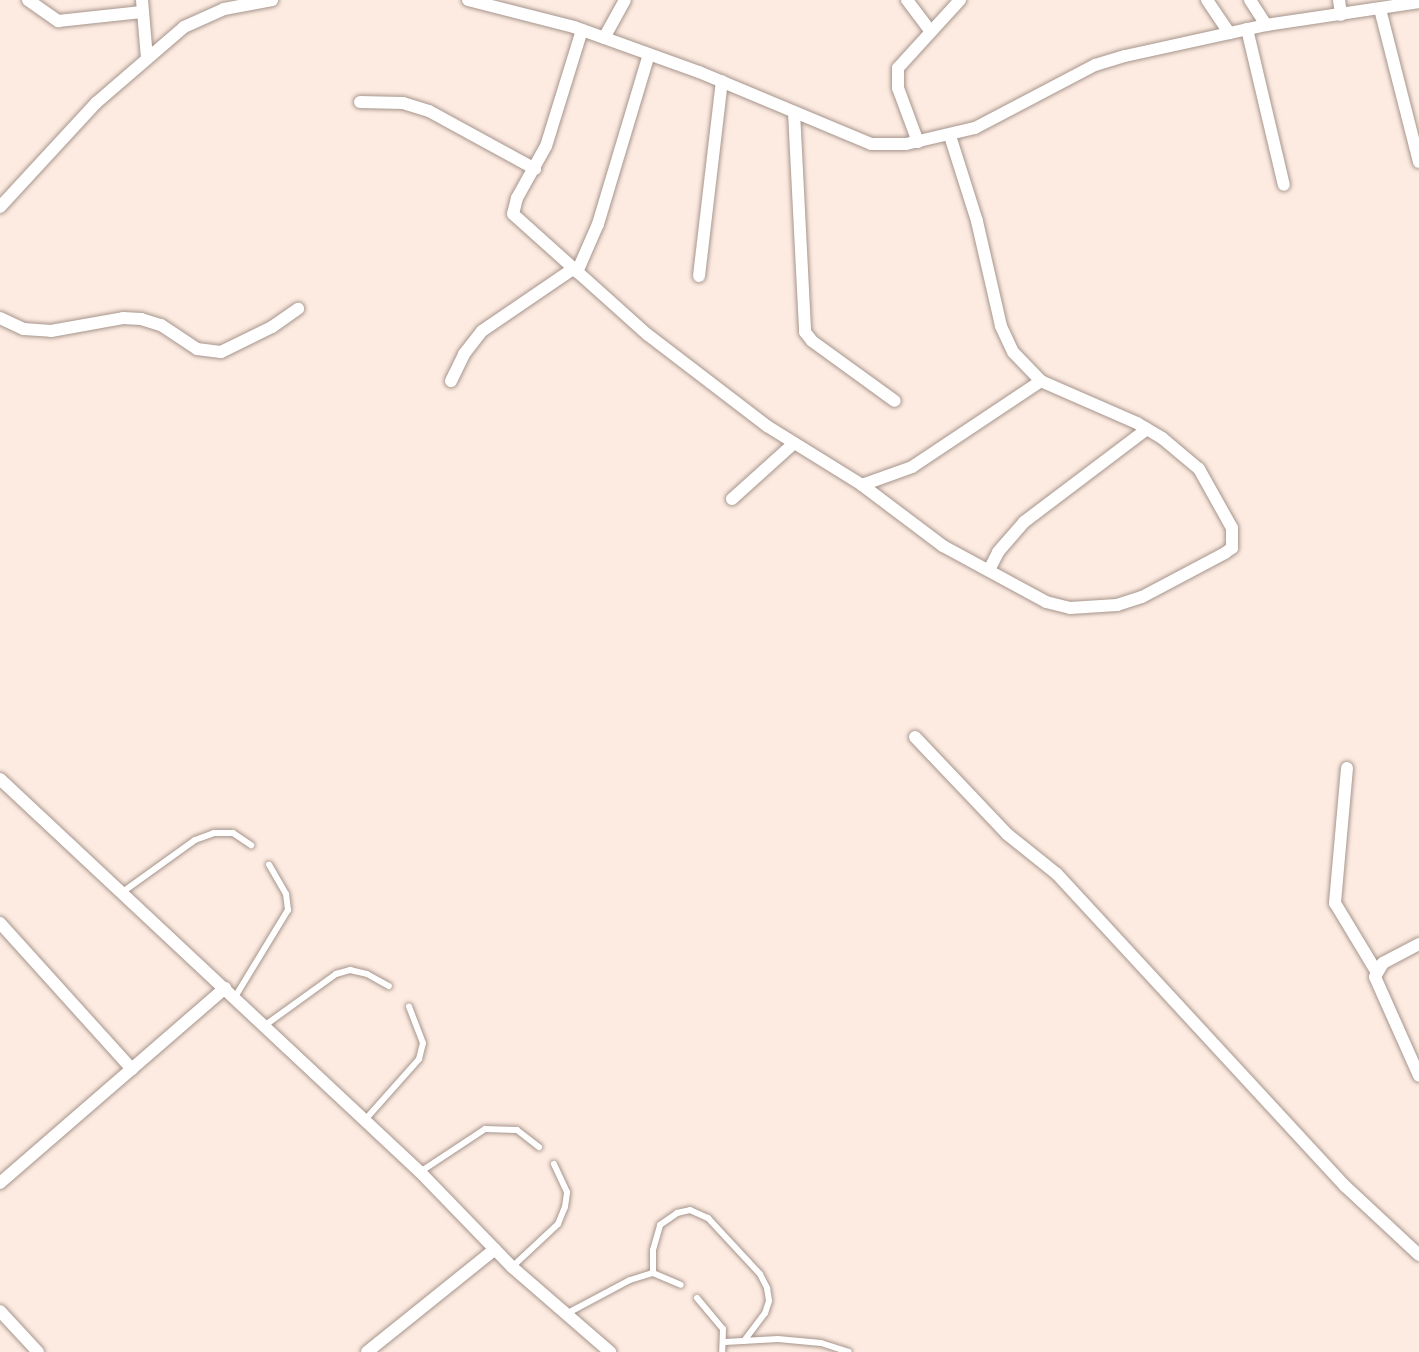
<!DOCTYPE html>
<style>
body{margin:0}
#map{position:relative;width:1419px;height:1352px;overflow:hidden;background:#fdebe1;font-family:"Varela Round",sans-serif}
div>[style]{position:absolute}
.roads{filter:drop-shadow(0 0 2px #a6958c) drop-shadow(0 0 2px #a6958c)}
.lane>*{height:6px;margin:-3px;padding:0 3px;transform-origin:3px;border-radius:3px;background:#fff}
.street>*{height:12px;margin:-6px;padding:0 6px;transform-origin:6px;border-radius:6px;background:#fff}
span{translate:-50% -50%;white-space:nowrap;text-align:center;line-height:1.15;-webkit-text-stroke:4.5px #fdebe1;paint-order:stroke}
</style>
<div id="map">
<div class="roads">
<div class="lane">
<i style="left:124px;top:891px;width:87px;rotate:-35.7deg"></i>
<i style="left:195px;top:840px;width:20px;rotate:-20deg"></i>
<i style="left:214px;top:833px;width:19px"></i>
<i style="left:233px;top:833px;width:22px;rotate:34deg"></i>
<i style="left:235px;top:997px;width:102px;rotate:-58.7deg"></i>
<i style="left:288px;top:910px;width:16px;rotate:-97deg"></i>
<i style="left:286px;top:894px;width:34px;rotate:-120deg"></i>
<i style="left:264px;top:1026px;width:89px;rotate:-35.8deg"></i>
<i style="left:336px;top:974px;width:15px;rotate:-16deg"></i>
<i style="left:350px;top:970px;width:17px;rotate:13deg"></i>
<i style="left:367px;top:974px;width:25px;rotate:29deg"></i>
<i style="left:364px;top:1121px;width:83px;rotate:-48.4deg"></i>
<i style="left:419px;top:1059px;width:16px;rotate:-76deg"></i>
<i style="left:423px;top:1043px;width:39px;rotate:-111deg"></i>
<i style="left:420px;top:1172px;width:78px;rotate:-33.5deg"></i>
<i style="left:485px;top:1129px;width:32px;rotate:2deg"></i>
<i style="left:517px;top:1130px;width:28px;rotate:38deg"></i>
<i style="left:512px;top:1267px;width:63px;rotate:-43.1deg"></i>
<i style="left:558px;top:1224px;width:18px;rotate:-68deg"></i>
<i style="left:565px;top:1207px;width:15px;rotate:-82deg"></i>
<i style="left:567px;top:1192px;width:31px;rotate:-115deg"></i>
<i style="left:653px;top:1273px;width:23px;rotate:-90deg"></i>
<i style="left:653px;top:1250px;width:26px;rotate:-74deg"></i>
<i style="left:660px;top:1225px;width:21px;rotate:-35deg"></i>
<i style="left:677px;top:1213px;width:13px;rotate:-13deg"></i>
<i style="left:690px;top:1210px;width:20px;rotate:24deg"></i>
<i style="left:708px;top:1218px;width:76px;rotate:47.1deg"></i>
<i style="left:760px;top:1274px;width:16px;rotate:63deg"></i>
<i style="left:767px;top:1288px;width:13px;rotate:81deg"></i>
<i style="left:769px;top:1301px;width:13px;rotate:108deg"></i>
<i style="left:765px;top:1313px;width:35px;rotate:127deg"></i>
<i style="left:697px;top:1298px;width:40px;rotate:50deg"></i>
<i style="left:723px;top:1329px;width:23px;rotate:92deg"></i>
<i style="left:566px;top:1314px;width:72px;rotate:-28deg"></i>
<i style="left:630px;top:1280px;width:24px;rotate:-17deg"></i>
<i style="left:653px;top:1273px;width:30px;rotate:23deg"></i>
<i style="left:725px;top:1342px;width:53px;rotate:-3.2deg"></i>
<i style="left:778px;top:1339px;width:43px;rotate:5.3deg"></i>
<i style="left:821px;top:1343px;width:29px;rotate:18deg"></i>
</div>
<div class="street">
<i style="left:28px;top:0;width:37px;rotate:35deg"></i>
<i style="left:58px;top:21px;width:84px;rotate:-6.1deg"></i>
<i style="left:142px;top:0;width:58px;rotate:85.1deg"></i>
<i style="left:468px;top:0;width:109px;rotate:14.3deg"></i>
<i style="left:574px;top:27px;width:133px;rotate:19.8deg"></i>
<i style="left:699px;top:72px;width:186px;rotate:22.7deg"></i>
<i style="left:871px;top:144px;width:35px"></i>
<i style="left:906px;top:144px;width:71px;rotate:-13.1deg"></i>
<i style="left:975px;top:128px;width:136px;rotate:-27.7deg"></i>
<i style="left:1095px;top:65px;width:31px;rotate:-17deg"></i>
<i style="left:1125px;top:56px;width:144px;rotate:-12.4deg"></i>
<i style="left:1266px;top:25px;width:155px;rotate:-8.5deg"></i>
<i style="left:907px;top:0;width:39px;rotate:53deg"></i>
<i style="left:1207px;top:0;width:40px;rotate:56deg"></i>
<i style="left:1250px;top:0;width:30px;rotate:57deg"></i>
<i style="left:1339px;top:0;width:15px;rotate:82deg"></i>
<i style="left:1380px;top:9px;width:158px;rotate:75.7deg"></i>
<i style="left:1247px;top:29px;width:160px;rotate:76.7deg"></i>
<i style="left:582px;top:30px;width:121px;rotate:107.2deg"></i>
<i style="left:546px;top:146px;width:60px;rotate:119.1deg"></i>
<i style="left:517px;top:198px;width:16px;rotate:104deg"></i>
<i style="left:513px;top:214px;width:181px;rotate:41.9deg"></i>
<i style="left:648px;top:335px;width:150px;rotate:37.4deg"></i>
<i style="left:767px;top:426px;width:112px;rotate:31.8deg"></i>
<i style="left:862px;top:485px;width:101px;rotate:37deg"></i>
<i style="left:943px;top:546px;width:117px;rotate:28.5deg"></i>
<i style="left:1046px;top:602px;width:25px;rotate:14deg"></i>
<i style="left:1070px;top:608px;width:47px;rotate:-3.7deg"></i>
<i style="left:1117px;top:605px;width:26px;rotate:-18deg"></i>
<i style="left:1142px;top:597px;width:94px;rotate:-27.9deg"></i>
<i style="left:1225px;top:553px;width:9px;rotate:-36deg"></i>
<i style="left:1232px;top:548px;width:20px;rotate:-90deg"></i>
<i style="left:1232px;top:528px;width:68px;rotate:-119.2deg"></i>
<i style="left:1199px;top:469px;width:48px;rotate:-140deg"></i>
<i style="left:1162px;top:438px;width:29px;rotate:-149deg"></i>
<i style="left:1137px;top:423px;width:105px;rotate:-156.4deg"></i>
<i style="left:1041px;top:381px;width:40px;rotate:-134deg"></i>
<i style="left:1013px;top:352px;width:29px;rotate:-115deg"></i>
<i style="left:1001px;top:326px;width:108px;rotate:-102.9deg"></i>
<i style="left:977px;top:221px;width:89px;rotate:-107.6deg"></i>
<i style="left:604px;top:38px;width:43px;rotate:-61.1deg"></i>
<i style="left:360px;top:102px;width:43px;rotate:1.3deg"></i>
<i style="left:403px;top:103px;width:27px;rotate:17deg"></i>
<i style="left:429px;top:111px;width:121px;rotate:28.7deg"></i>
<i style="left:794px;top:112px;width:220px;rotate:87.1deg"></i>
<i style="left:805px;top:332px;width:11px;rotate:52deg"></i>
<i style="left:812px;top:341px;width:102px;rotate:35.9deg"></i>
<i style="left:918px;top:142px;width:58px;rotate:-110.3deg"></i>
<i style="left:898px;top:88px;width:20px;rotate:-90deg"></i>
<i style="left:898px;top:68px;width:92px;rotate:-47.6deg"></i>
<i style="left:0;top:207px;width:142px;rotate:-47.3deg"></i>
<i style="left:96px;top:103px;width:116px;rotate:-40.8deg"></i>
<i style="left:184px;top:27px;width:44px;rotate:-24.2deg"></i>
<i style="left:224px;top:9px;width:49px;rotate:-10.6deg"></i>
<i style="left:577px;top:272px;width:52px;rotate:-66.4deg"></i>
<i style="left:598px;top:224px;width:177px;rotate:-73.3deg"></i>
<i style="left:699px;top:276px;width:196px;rotate:-83.3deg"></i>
<i style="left:0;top:318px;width:26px;rotate:25deg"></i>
<i style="left:24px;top:329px;width:27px;rotate:4deg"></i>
<i style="left:51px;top:331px;width:73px;rotate:-10.2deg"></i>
<i style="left:123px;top:318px;width:18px;rotate:3deg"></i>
<i style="left:141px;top:319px;width:21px;rotate:17deg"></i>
<i style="left:161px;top:325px;width:43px;rotate:33.7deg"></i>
<i style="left:197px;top:349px;width:24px;rotate:7deg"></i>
<i style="left:221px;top:352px;width:57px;rotate:-26.1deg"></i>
<i style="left:272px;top:327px;width:32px;rotate:-35deg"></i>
<i style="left:451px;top:381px;width:30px;rotate:-64deg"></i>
<i style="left:464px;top:354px;width:29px;rotate:-52deg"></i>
<i style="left:482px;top:331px;width:110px;rotate:-34.3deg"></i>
<i style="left:862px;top:485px;width:53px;rotate:-19.8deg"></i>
<i style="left:912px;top:467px;width:155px;rotate:-33.7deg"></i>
<i style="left:732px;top:499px;width:82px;rotate:-42deg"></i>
<i style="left:989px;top:570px;width:20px;rotate:-63deg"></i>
<i style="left:998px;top:552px;width:40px;rotate:-49deg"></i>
<i style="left:1024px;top:522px;width:154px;rotate:-37.1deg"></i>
<i style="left:915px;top:737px;width:134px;rotate:46.5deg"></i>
<i style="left:1007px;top:834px;width:64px;rotate:38.7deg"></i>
<i style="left:1057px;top:874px;width:425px;rotate:47.3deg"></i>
<i style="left:1345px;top:1186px;width:101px;rotate:43deg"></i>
<i style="left:1347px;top:768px;width:136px;rotate:95.1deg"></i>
<i style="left:1335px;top:903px;width:79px;rotate:58.9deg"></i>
<i style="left:0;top:779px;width:575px;rotate:43.1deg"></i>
<i style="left:420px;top:1172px;width:132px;rotate:45.9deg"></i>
<i style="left:512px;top:1267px;width:130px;rotate:40.9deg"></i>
<i style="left:0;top:923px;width:197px;rotate:47.9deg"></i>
<i style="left:1419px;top:944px;width:41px;rotate:152.2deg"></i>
<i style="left:1383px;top:963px;width:16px;rotate:120deg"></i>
<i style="left:1375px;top:977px;width:108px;rotate:66deg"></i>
<i style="left:0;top:1183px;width:298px;rotate:-40.9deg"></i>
<i style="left:0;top:1311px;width:56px;rotate:47.2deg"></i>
<i style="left:367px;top:1352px;width:164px;rotate:-38.8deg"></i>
</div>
</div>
</div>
